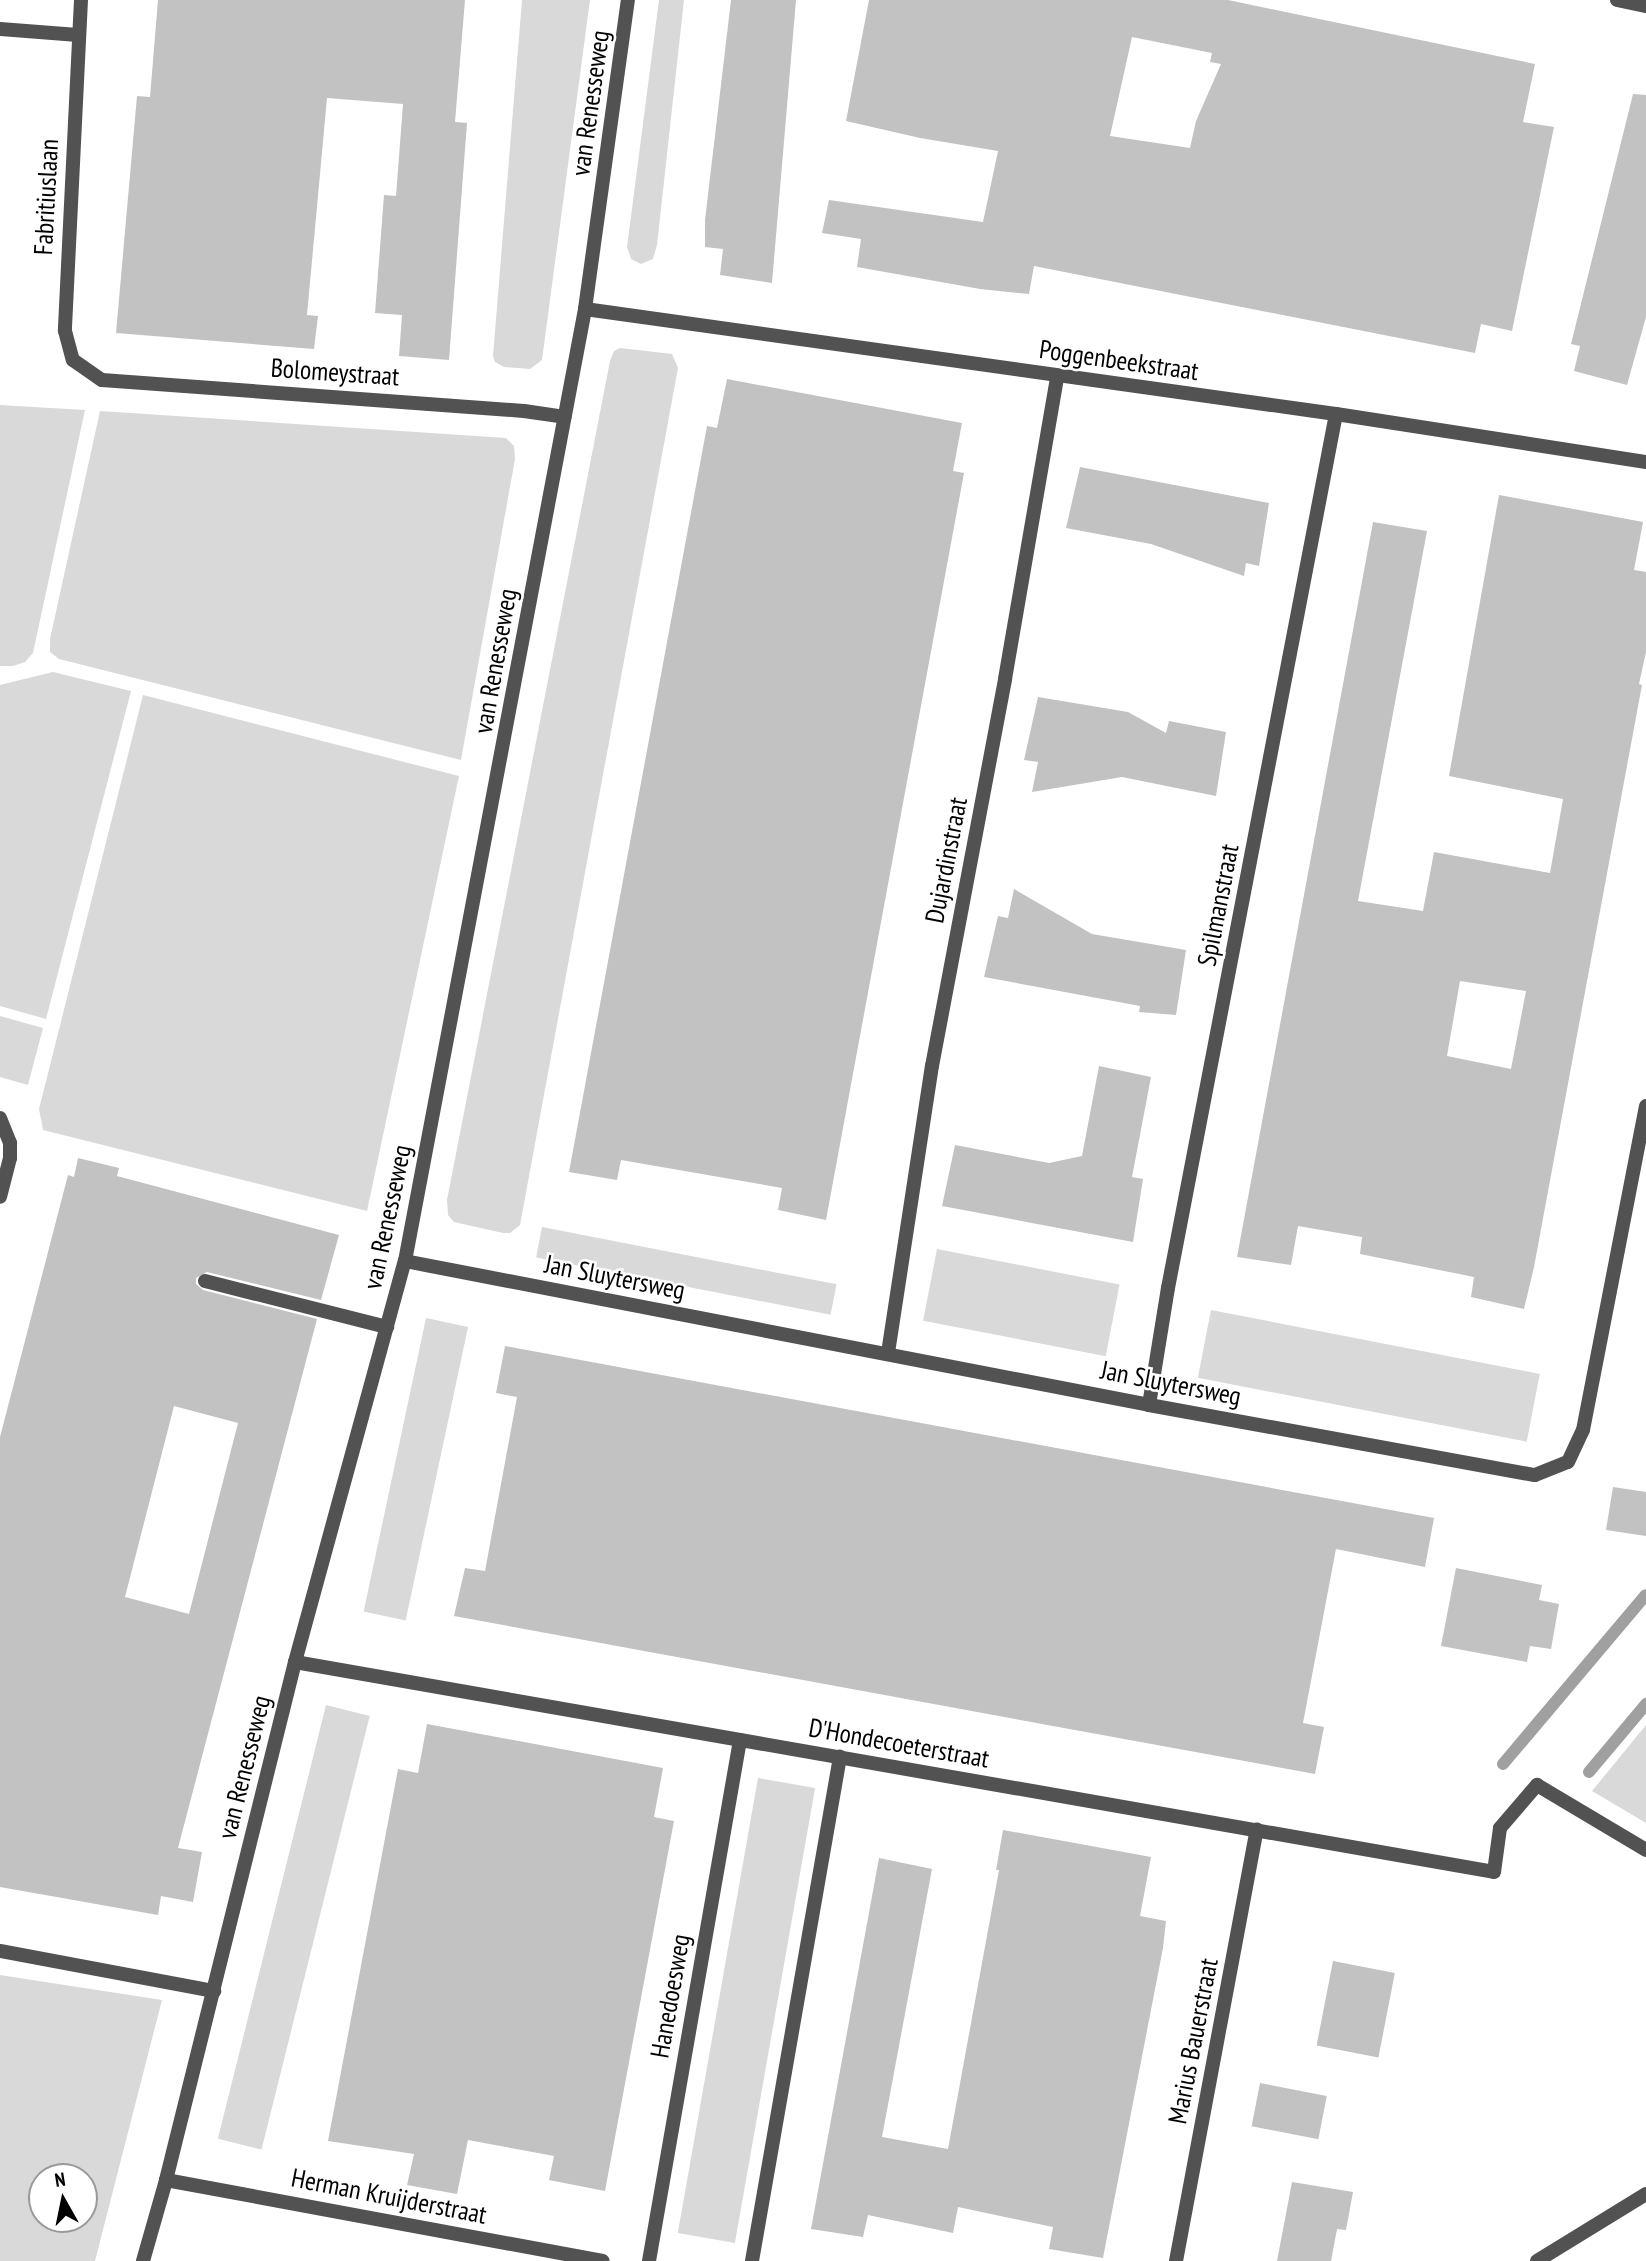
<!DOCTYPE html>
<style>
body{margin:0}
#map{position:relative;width:1646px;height:2261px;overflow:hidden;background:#fff;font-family:"PT Sans Narrow",sans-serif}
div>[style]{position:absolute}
.green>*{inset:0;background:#d9d9d9;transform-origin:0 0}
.stream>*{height:12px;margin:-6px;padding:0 6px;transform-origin:6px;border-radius:6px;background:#a0a0a0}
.building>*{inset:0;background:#c2c2c2;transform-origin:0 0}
.lane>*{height:14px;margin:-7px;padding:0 7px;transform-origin:7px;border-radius:7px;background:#525252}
.street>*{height:14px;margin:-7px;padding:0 7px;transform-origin:7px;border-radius:7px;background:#525252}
span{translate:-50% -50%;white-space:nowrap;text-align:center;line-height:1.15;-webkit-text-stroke:5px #fff;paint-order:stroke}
.street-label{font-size:26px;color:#000}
.north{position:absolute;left:28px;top:2163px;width:70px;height:70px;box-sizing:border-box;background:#fff;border:2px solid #999;border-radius:50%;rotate:351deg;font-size:19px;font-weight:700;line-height:28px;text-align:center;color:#000}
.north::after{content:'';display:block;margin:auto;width:24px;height:32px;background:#000;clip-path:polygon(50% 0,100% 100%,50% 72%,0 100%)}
</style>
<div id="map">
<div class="green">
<i style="clip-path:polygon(522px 0,590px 0,542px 360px,530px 369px,504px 367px,495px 362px,493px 356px)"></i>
<i style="clip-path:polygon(659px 0,684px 0,657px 245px,653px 259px,641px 264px,631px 259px,627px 247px)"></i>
<i style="clip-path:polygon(620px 348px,672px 354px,678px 368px,520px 1225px,510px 1233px,503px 1233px,454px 1222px,448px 1215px,447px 1200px,610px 361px,614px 351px)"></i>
<i style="clip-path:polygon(0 405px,85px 410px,33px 653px,25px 662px,13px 666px,0 666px)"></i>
<i style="clip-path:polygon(100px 411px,506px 438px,514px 446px,515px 459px,461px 760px,59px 659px,50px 652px,50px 639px)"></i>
<i style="clip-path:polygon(53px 672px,131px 691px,46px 1019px,0 1006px,0 685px)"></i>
<i style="clip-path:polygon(143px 695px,459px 776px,367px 1211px,43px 1130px,39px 1109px)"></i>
<i style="clip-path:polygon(0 1016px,43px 1028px,28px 1085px,0 1077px)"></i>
<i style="left:542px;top:1227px;width:300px;height:31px;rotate:11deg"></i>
<i style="left:937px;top:1249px;width:186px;height:73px;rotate:11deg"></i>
<i style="left:1211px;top:1310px;width:335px;height:69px;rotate:11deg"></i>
<i style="left:426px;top:1318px;width:43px;height:300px;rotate:12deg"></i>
<i style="left:326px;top:1705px;width:45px;height:447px;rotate:14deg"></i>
<i style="clip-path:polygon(1646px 1725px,1646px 1823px,1592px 1791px)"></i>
<i style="left:758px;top:1778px;width:58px;height:462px;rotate:10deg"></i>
<i style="clip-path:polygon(evenodd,0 1975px,162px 2000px,95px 2261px,0 2261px,0 1975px,42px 2177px,84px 2177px,84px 2219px,42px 2219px,42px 2177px)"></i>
</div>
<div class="stream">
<i style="left:1503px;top:1764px;width:221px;rotate:-49.8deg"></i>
<i style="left:1589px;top:1772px;width:89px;rotate:-50deg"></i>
</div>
<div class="building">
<i style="clip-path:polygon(158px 0,465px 0,455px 122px,467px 123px,449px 360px,399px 356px,402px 315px,375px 313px,384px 195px,396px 196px,403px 104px,327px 98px,307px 315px,318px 316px,314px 349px,116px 333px,137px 96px,150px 97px)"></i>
<i style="clip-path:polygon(731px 0,796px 0,772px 283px,720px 275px,723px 249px,705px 247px,705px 220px)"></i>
<i style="clip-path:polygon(evenodd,869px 0,1228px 0,1535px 64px,1523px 122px,1554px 127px,1512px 331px,1481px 324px,1475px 353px,1034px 266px,1029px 294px,980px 289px,857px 267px,861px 239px,822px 233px,829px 200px,983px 222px,998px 151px,920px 138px,846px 121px,869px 0,1132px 37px,1212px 53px,1210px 62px,1221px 64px,1196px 121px,1190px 148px,1110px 136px,1132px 37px)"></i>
<i style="clip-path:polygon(1633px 94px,1646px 95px,1646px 317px,1627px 385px,1574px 371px,1580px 346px,1571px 344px)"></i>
<i style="clip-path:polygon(727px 379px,962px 423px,953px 471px,964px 473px,826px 1220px,778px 1210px,782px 1188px,621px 1160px,617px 1180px,569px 1172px,707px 426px,717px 428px)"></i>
<i style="clip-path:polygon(1080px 467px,1269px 503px,1259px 566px,1246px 563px,1244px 576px,1151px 544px,1066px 528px)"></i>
<i style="clip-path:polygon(evenodd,1499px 495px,1643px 522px,1634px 570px,1646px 572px,1646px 652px,1639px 684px,1642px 685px,1534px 1267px,1524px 1309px,1471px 1297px,1474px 1277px,1360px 1254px,1362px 1237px,1298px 1226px,1291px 1265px,1237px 1257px,1373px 522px,1427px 531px,1358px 901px,1423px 911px,1434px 852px,1550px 873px,1563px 799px,1449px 776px,1499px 495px,1460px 981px,1526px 991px,1511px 1069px,1447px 1056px,1460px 981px)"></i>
<i style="clip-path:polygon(1038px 697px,1128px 712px,1166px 733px,1169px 721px,1226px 732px,1216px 796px,1122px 777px,1032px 792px,1038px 762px,1024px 760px)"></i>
<i style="clip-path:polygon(1014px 889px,1092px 934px,1186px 950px,1176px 1015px,1139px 1012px,1140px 1006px,984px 977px,998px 916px,1008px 918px)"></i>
<i style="clip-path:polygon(1099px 1066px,1151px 1077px,1132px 1177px,1143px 1179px,1133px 1242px,942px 1206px,955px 1145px,1049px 1163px,1082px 1156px)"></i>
<i style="clip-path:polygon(evenodd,78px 1158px,119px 1168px,117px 1176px,339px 1235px,321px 1300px,207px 1272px,196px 1278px,196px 1284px,203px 1290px,317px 1319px,178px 1848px,202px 1852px,193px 1902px,161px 1896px,158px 1915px,0 1887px,0 1437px,68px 1175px,74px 1177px,78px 1158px,174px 1406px,238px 1423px,189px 1614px,125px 1597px,174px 1406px)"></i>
<i style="clip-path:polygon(505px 1346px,1434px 1518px,1425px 1567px,1336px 1549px,1303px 1723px,1324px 1727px,1315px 1774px,454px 1616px,465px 1568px,485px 1571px,517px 1397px,496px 1393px)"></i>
<i style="clip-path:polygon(1613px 1487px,1646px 1492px,1646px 1536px,1606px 1530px)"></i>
<i style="clip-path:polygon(1456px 1568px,1542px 1585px,1539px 1600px,1559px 1604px,1551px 1649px,1530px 1646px,1527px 1662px,1441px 1646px)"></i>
<i style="clip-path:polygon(427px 1724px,663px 1768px,654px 1817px,674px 1821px,605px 2191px,549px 2180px,554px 2156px,468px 2140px,457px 2194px,407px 2185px,414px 2154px,328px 2141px,398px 1769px,418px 1773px)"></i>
<i style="clip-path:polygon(1003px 1830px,1151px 1857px,1140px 1916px,1166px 1921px,1163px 1948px,1103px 2258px,1049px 2249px,1053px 2227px,958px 2207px,953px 2233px,868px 2215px,863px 2237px,811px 2229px,879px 1858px,932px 1869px,882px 2137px,948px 2149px,999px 1870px,996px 1870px)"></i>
<i style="left:1333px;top:1961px;width:63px;height:86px;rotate:11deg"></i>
<i style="left:1260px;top:2083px;width:68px;height:44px;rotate:11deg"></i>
<i style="clip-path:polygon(1292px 2182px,1353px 2192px,1346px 2230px,1337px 2229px,1331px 2261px,1277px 2261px)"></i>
</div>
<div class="lane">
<i style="left:205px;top:1281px;width:188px;rotate:14.2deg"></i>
<i style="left:1537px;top:1785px;width:127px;rotate:30.8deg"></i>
</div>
<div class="street">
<i style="left:81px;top:0;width:331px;rotate:92.8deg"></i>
<i style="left:65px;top:331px;width:30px;rotate:75deg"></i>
<i style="left:73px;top:360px;width:35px;rotate:35deg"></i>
<i style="left:102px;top:380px;width:423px;rotate:4.2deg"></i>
<i style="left:524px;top:411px;width:41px;rotate:8.3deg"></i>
<i style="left:1617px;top:0;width:30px;rotate:12deg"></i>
<i style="left:0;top:29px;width:78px;rotate:4.4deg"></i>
<i style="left:585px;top:309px;width:758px;rotate:7.96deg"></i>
<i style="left:1336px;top:414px;width:314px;rotate:8.8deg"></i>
<i style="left:0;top:1118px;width:27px;rotate:68deg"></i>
<i style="left:10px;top:1143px;width:15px;rotate:90deg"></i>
<i style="left:10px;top:1158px;width:40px;rotate:104.4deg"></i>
<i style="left:405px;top:1261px;width:758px;rotate:10.95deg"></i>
<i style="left:1149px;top:1405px;width:392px;rotate:10.3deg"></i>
<i style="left:1535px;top:1475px;width:35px;rotate:-22deg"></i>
<i style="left:1568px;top:1462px;width:35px;rotate:-65deg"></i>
<i style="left:1583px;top:1430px;width:330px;rotate:-79deg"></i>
<i style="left:888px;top:1353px;width:290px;rotate:-81.3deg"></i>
<i style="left:932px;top:1066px;width:394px;rotate:-79.3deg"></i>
<i style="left:1005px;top:679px;width:306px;rotate:-80.2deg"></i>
<i style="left:1149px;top:1405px;width:119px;rotate:-80.8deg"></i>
<i style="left:1168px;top:1288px;width:890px;rotate:-79.12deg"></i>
<i style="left:295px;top:1662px;width:1217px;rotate:9.93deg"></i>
<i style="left:1494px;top:1872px;width:44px;rotate:-82.2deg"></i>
<i style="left:1500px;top:1828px;width:57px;rotate:-49.3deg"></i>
<i style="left:0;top:1951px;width:218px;rotate:10.6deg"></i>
<i style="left:166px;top:2180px;width:444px;rotate:10.5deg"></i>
<i style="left:143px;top:2261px;width:84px;rotate:-74.1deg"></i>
<i style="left:166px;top:2180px;width:534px;rotate:-76.02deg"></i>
<i style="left:295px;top:1662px;width:416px;rotate:-74.7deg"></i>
<i style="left:405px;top:1261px;width:969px;rotate:-79.29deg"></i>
<i style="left:585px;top:309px;width:312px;rotate:-82.1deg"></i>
<i style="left:649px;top:2261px;width:529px;rotate:-80.09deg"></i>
<i style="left:752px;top:2261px;width:512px;rotate:-80.1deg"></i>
<i style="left:1176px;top:2261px;width:439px;rotate:-79.4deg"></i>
<i style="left:1537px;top:2261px;width:128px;rotate:-31.6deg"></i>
</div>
<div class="street-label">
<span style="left:590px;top:103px;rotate:-82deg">van Renesseweg</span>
<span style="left:46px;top:197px;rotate:-87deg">Fabritiuslaan</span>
<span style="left:1119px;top:360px;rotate:8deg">Poggenbeekstraat</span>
<span style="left:335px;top:372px;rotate:4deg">Bolomeystraat</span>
<span style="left:495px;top:661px;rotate:-80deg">van Renesseweg</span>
<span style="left:946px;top:860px;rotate:-79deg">Dujardinstraat</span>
<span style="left:1218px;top:905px;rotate:-79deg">Spilmanstraat</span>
<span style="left:387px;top:1217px;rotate:-78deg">van Renesseweg</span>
<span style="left:615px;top:1277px;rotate:11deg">Jan Sluytersweg</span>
<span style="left:1171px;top:1383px;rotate:11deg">Jan Sluytersweg</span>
<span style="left:899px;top:1743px;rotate:10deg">D'Hondecoeterstraat</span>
<span style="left:244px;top:1767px;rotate:-76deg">van Renesseweg</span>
<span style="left:670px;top:1996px;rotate:-80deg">Hanedoesweg</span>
<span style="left:1193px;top:2041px;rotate:-79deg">Marius Bauerstraat</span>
<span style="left:389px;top:2196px;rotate:11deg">Herman Kruijderstraat</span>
</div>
<div class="north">N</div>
</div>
